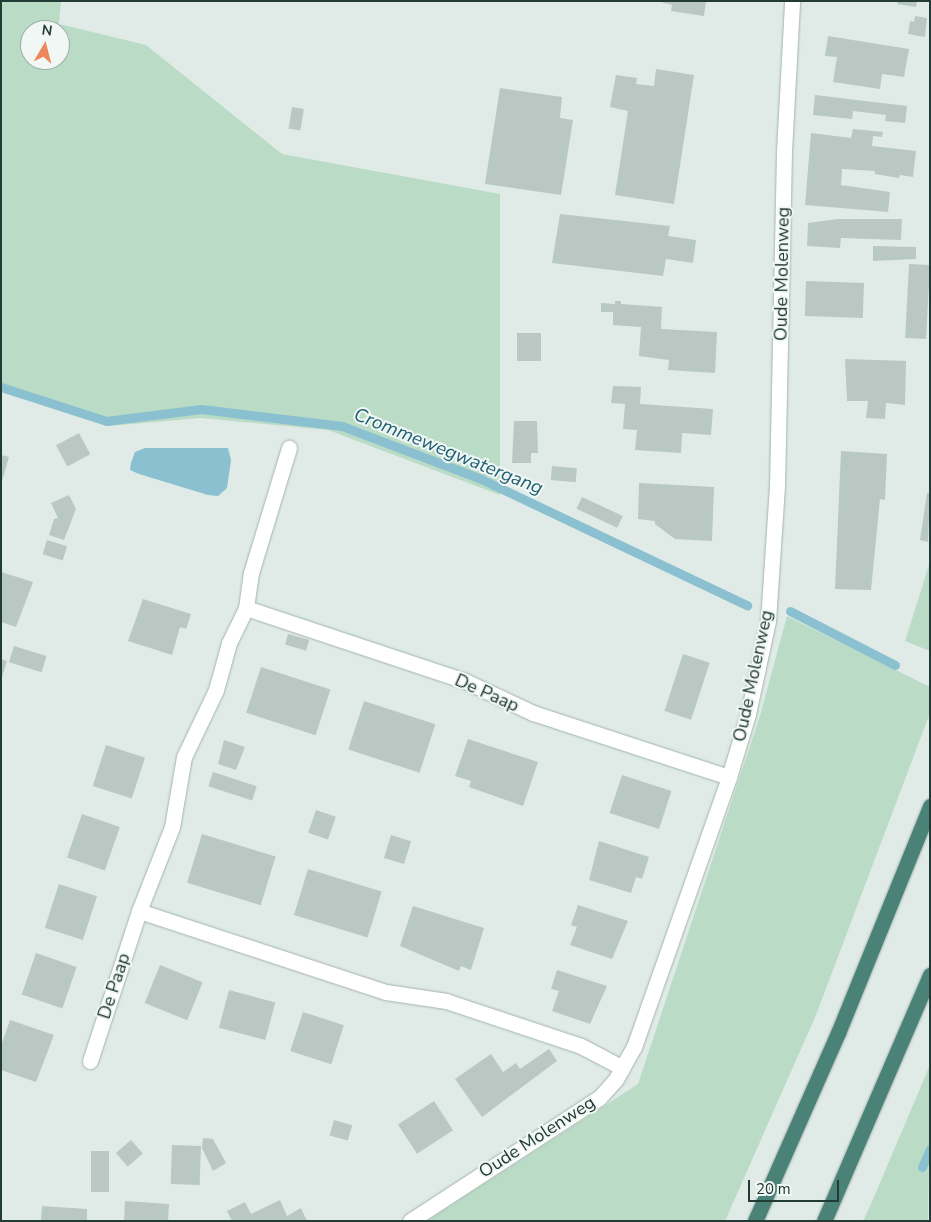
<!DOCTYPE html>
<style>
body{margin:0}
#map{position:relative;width:931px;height:1222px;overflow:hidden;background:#e0ebe7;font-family:"Nunito Sans",sans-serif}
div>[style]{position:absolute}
.green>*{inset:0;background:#badbc5}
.water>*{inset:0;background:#8ac0cf}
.stream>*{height:9px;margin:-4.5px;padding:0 4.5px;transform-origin:4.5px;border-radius:4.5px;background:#8ac0cf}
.building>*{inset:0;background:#b9c8c3;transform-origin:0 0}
.roads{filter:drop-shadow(0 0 1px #a3b3ae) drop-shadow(0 0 1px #a3b3ae)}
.minor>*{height:15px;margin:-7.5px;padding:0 7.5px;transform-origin:7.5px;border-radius:7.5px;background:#fff}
.trunk>*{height:15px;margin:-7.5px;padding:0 7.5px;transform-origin:7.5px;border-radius:7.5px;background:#4a8278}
span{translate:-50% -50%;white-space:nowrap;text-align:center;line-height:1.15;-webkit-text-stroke:4px #f1f7f4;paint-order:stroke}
.street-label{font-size:18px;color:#223b35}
.water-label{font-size:19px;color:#1e6174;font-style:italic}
.frame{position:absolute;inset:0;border:2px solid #223b35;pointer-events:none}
.north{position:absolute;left:20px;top:20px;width:50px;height:50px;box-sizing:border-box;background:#f1f7f4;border:1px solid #9eaca8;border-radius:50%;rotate:8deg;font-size:14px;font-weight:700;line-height:20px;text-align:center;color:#223b35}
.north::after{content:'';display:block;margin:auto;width:18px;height:22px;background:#ed875c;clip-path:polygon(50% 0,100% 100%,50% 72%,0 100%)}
.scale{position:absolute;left:748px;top:1180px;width:91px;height:22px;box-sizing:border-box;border:2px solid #223b35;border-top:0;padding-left:6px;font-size:15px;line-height:18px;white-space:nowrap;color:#223b35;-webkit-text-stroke:4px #f1f7f4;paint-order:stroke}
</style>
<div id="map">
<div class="green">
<i style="clip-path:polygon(evenodd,1px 1px,61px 1px,59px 24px,146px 45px,282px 154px,500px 194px,500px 495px,328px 430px,201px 418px,109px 426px,1px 390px,1px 1px,30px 30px,60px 30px,60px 60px,30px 60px,30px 30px)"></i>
<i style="clip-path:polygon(930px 562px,930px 651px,905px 641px)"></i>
<i style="clip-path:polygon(787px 616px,930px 687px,930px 713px,816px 1015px,725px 1221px,427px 1221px,638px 1084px,760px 716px)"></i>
<i style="clip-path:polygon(930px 1065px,928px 1220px,863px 1221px,871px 1204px)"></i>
</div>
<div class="water">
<i style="clip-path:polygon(145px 448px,228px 448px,231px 460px,227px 488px,218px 496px,208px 495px,139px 474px,130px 470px,131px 463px,135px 452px)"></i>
</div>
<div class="stream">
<i style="left:1px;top:387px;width:110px;rotate:17.9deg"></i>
<i style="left:106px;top:421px;width:96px;rotate:-7.2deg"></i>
<i style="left:201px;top:409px;width:142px;rotate:6.9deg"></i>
<i style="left:342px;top:426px;width:147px;rotate:20.8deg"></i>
<i style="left:479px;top:478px;width:297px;rotate:25.4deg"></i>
<i style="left:790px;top:611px;width:118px;rotate:27.2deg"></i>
<i style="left:922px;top:1167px;width:20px;rotate:-66deg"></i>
</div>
<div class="building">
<i style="clip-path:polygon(657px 1px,706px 1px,704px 16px,671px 11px,672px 5px)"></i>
<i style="clip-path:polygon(898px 1px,917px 1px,916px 7px,897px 4px)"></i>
<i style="clip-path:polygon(915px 16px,927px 18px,925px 37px,908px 34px,910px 21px,914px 22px)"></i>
<i style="clip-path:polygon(828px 36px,909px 49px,904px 77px,882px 74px,880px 89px,833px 82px,837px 57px,825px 56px)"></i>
<i style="clip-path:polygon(656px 69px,694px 75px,674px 204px,615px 195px,628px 111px,610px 107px,616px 75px,637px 78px,636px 84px,654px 86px)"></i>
<i style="clip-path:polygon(500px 88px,562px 97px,560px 118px,573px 120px,561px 195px,485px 184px)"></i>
<i style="clip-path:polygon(815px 95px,907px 106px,905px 123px,885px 121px,886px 115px,853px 111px,852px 119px,813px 115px)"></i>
<i style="left:292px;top:107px;width:12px;height:22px;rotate:9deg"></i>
<i style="clip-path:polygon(853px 129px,883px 132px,882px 137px,873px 136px,872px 146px,916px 151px,913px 177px,900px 175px,899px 178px,875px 174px,875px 171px,842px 169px,841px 185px,890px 192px,888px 212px,805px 205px,811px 133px,851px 138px)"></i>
<i style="clip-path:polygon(560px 214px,670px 226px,668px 236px,696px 240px,693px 263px,666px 259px,663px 276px,552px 263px)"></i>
<i style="clip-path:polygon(838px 219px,902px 219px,901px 240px,841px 238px,840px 248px,807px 246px,808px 223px)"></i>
<i style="clip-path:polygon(873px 246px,916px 247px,916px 259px,873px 261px)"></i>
<i style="left:909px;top:264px;width:21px;height:74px;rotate:3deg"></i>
<i style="left:806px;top:281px;width:58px;height:35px;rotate:2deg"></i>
<i style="clip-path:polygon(615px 301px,621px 301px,621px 304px,662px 307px,661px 329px,717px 332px,715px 373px,668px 370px,669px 360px,639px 356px,641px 327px,613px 325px,613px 312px,601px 312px,601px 303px,615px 304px)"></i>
<i style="left:517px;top:333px;width:24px;height:28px"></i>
<i style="clip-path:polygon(845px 359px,906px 361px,905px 405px,886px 403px,885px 419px,866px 418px,868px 401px,847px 401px)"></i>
<i style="clip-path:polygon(613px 386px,641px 387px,640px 404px,713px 409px,711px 435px,682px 433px,681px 453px,635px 450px,637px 430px,623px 429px,625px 404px,611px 403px)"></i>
<i style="clip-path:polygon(514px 421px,537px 421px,538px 453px,531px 453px,531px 463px,512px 463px)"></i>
<i style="left:79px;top:433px;width:24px;height:26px;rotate:62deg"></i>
<i style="clip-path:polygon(841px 451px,887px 454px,885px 500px,880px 499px,871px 590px,835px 589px)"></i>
<i style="clip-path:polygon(1px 455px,9px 457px,2px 481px,1px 481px)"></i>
<i style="left:552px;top:466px;width:25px;height:14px;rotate:5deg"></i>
<i style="clip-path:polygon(639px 483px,714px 487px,712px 541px,675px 539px,655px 524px,655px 521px,638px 519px)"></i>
<i style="clip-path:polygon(927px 493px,930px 493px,928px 542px,920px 540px)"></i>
<i style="clip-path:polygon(69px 495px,76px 509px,64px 540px,49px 535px,54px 519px,58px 518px,51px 503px)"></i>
<i style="left:582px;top:497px;width:45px;height:13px;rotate:25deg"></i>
<i style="left:47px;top:540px;width:21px;height:15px;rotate:17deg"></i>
<i style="clip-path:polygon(1px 572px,33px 582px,16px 627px,1px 622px)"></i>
<i style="clip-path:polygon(143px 599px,191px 614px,186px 629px,180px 627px,172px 655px,128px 641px)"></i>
<i style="left:288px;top:634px;width:22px;height:11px;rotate:16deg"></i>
<i style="left:14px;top:646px;width:34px;height:17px;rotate:17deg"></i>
<i style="left:683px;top:654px;width:28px;height:60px;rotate:18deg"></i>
<i style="clip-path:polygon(1px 659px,7px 661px,2px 677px,1px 677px)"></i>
<i style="left:261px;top:667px;width:73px;height:48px;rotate:18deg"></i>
<i style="left:364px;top:701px;width:75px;height:51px;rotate:18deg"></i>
<i style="clip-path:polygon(468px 739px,538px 762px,523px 806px,469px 787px,471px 781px,455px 776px)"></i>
<i style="clip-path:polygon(224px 740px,245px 747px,236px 770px,218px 764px)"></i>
<i style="left:106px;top:745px;width:41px;height:43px;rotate:18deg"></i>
<i style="left:213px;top:772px;width:46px;height:15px;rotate:18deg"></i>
<i style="left:622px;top:775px;width:52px;height:40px;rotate:18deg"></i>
<i style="left:316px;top:810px;width:21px;height:24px;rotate:19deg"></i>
<i style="left:82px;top:814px;width:40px;height:46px;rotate:19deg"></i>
<i style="left:202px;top:834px;width:77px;height:51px;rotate:17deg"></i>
<i style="left:391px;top:835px;width:21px;height:24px;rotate:17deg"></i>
<i style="clip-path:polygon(599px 841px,649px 857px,642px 879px,636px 877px,631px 893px,589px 880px)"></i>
<i style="left:308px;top:869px;width:77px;height:48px;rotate:17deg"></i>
<i style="left:59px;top:884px;width:40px;height:46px;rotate:18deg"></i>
<i style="clip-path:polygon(578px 905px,628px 921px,612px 959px,570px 945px,577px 927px,571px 925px)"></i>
<i style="clip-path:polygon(413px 906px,484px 928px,471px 970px,461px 966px,459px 971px,400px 946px)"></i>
<i style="left:36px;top:953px;width:43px;height:44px;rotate:19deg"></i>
<i style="left:160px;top:965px;width:46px;height:41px;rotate:22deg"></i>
<i style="clip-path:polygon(557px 970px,607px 986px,590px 1024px,552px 1011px,559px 991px,551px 989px)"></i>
<i style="left:229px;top:990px;width:48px;height:39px;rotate:15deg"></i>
<i style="left:303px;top:1012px;width:43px;height:41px;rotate:18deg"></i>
<i style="clip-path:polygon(10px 1020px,54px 1035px,36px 1082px,1px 1070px,1px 1046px)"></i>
<i style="clip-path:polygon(549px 1049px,557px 1061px,482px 1117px,455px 1079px,491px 1054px,503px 1072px,516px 1063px,520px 1069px)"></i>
<i style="left:434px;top:1101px;width:35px;height:43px;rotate:57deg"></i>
<i style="left:334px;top:1120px;width:19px;height:16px;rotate:16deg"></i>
<i style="clip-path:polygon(203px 1138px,213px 1139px,226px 1163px,213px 1171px,202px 1148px)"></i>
<i style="left:131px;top:1140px;width:18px;height:20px;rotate:49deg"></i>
<i style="left:172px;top:1145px;width:29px;height:39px;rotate:2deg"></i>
<i style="left:91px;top:1151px;width:18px;height:41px"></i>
<i style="clip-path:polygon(280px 1200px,287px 1216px,301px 1208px,307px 1221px,232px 1221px,227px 1211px,245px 1202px,251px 1214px)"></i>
<i style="clip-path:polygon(125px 1201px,169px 1204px,168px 1221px,124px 1221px)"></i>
<i style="clip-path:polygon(42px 1206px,87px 1209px,87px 1221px,41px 1221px)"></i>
</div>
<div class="roads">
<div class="minor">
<i style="left:246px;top:608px;width:231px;rotate:18.4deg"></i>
<i style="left:465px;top:681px;width:75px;rotate:25.2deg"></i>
<i style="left:533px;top:713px;width:206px;rotate:18.1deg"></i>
<i style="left:139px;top:911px;width:260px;rotate:18.2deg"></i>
<i style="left:386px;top:992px;width:61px;rotate:8.5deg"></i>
<i style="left:446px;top:1001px;width:142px;rotate:18.4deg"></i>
<i style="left:581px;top:1046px;width:47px;rotate:27.6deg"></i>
<i style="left:90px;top:1061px;width:158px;rotate:-71.9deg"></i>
<i style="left:139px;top:911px;width:90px;rotate:-68.6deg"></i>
<i style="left:172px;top:827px;width:71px;rotate:-80.3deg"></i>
<i style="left:184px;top:757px;width:74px;rotate:-64.5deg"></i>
<i style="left:216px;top:690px;width:49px;rotate:-74.5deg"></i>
<i style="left:229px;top:643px;width:39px;rotate:-64deg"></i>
<i style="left:246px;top:608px;width:35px;rotate:-82deg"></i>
<i style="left:251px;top:573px;width:131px;rotate:-73.1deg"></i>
<i style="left:410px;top:1221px;width:225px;rotate:-33.1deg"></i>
<i style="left:599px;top:1098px;width:25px;rotate:-48deg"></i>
<i style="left:616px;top:1079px;width:37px;rotate:-61deg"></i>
<i style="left:634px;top:1047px;width:286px;rotate:-70.6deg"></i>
<i style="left:729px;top:777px;width:66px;rotate:-73.2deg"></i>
<i style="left:748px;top:714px;width:95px;rotate:-77.9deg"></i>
<i style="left:768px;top:621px;width:135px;rotate:-86.2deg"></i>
<i style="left:777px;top:486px;width:335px;rotate:-88.8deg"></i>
<i style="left:784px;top:151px;width:150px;rotate:-86.9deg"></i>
</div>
<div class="trunk">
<i style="left:755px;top:1221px;width:206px;rotate:-66.2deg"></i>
<i style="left:838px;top:1033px;width:245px;rotate:-67.9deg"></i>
<i style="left:824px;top:1221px;width:268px;rotate:-66.7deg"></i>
</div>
</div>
<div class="street-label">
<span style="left:782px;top:274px;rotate:-89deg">Oude Molenweg</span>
<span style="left:753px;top:676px;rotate:-78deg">Oude Molenweg</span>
<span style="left:487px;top:693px;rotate:24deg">De Paap</span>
<span style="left:114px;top:986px;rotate:-72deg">De Paap</span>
<span style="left:537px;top:1137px;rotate:-33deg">Oude Molenweg</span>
</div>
<div class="water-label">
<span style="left:448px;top:452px;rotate:22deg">Crommewegwatergang</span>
</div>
<div class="frame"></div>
<div class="north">N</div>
<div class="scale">20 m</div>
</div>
